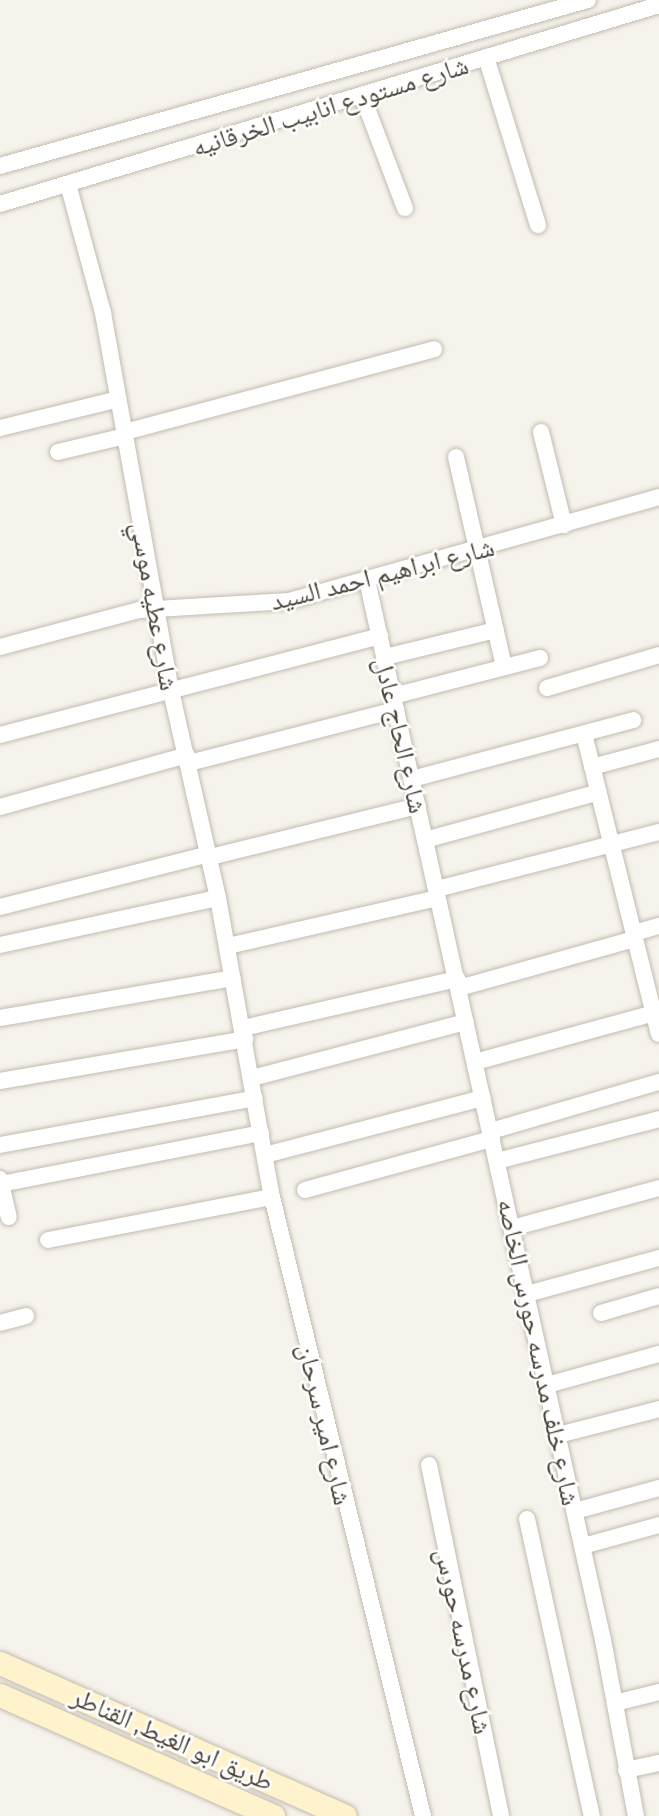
<!DOCTYPE html>
<meta charset="utf-8">
<style>
body{margin:0}
#map{position:relative;width:659px;height:1816px;overflow:hidden;background:#f6f3ec;font-family:"Exo 2","Noto Naskh Arabic",sans-serif}
div>[style]{position:absolute}
.roads{filter:drop-shadow(0 0 2px #c2bbae) drop-shadow(0 0 2px #c2bbae)}
.street>*{height:16px;margin:-8px;padding:0 8px;transform-origin:8px;border-radius:8px;background:#fff}
.secondary>*{height:23px;margin:-11.5px;padding:0 11.5px;transform-origin:11.5px;border-radius:11.5px;background:#fff3cd}
span{translate:-50% -50%;white-space:nowrap;text-align:center;line-height:1.15;-webkit-text-stroke:5px #fff;paint-order:stroke}
.street-label{font-size:26px;color:#4b4439}
</style>
<div id="map">
<div class="roads">
<div class="street">
<i style="left:486px;top:57px;width:176px;rotate:72.8deg"></i>
<i style="left:362px;top:95px;width:121px;rotate:69.2deg"></i>
<i style="left:0;top:166px;width:611px;rotate:-15.77deg"></i>
<i style="left:68px;top:184px;width:134px;rotate:74.8deg"></i>
<i style="left:103px;top:313px;width:384px;rotate:79.8deg"></i>
<i style="left:171px;top:691px;width:212px;rotate:77.2deg"></i>
<i style="left:218px;top:898px;width:304px;rotate:79.8deg"></i>
<i style="left:272px;top:1197px;width:637px;rotate:76.29deg"></i>
<i style="left:0;top:204px;width:688px;rotate:-16.8deg"></i>
<i style="left:0;top:428px;width:122px;rotate:-13.7deg"></i>
<i style="left:125px;top:432px;width:320px;rotate:-15deg"></i>
<i style="left:541px;top:432px;width:96px;rotate:76.1deg"></i>
<i style="left:58px;top:452px;width:69px;rotate:-13.4deg"></i>
<i style="left:456px;top:457px;width:215px;rotate:77.1deg"></i>
<i style="left:367px;top:580px;width:1086px;rotate:77.45deg"></i>
<i style="left:603px;top:1640px;width:179px;rotate:79.4deg"></i>
<i style="left:0;top:647px;width:144px;rotate:-14.9deg"></i>
<i style="left:139px;top:610px;width:150px;rotate:-3.4deg"></i>
<i style="left:289px;top:601px;width:384px;rotate:-15.7deg"></i>
<i style="left:385px;top:657px;width:114px;rotate:-13.7deg"></i>
<i style="left:547px;top:688px;width:117px;rotate:-16.4deg"></i>
<i style="left:393px;top:696px;width:152px;rotate:-14.5deg"></i>
<i style="left:584px;top:734px;width:309px;rotate:76deg"></i>
<i style="left:0;top:735px;width:393px;rotate:-14.6deg"></i>
<i style="left:189px;top:763px;width:214px;rotate:-14.4deg"></i>
<i style="left:592px;top:767px;width:69px;rotate:-15deg"></i>
<i style="left:412px;top:779px;width:229px;rotate:-14.9deg"></i>
<i style="left:0;top:807px;width:194px;rotate:-15.5deg"></i>
<i style="left:425px;top:840px;width:180px;rotate:-15.4deg"></i>
<i style="left:210px;top:857px;width:214px;rotate:-13.8deg"></i>
<i style="left:437px;top:889px;width:229px;rotate:-14.4deg"></i>
<i style="left:0;top:907px;width:216px;rotate:-14.2deg"></i>
<i style="left:634px;top:933px;width:26px;rotate:-16deg"></i>
<i style="left:0;top:945px;width:223px;rotate:-12.2deg"></i>
<i style="left:228px;top:946px;width:215px;rotate:-12.9deg"></i>
<i style="left:459px;top:988px;width:183px;rotate:-15.6deg"></i>
<i style="left:0;top:1018px;width:236px;rotate:-9.7deg"></i>
<i style="left:243px;top:1028px;width:220px;rotate:-12.9deg"></i>
<i style="left:475px;top:1062px;width:186px;rotate:-15.3deg"></i>
<i style="left:252px;top:1078px;width:221px;rotate:-14.7deg"></i>
<i style="left:0;top:1081px;width:249px;rotate:-9.7deg"></i>
<i style="left:491px;top:1131px;width:175px;rotate:-16.3deg"></i>
<i style="left:0;top:1145px;width:259px;rotate:-10.4deg"></i>
<i style="left:265px;top:1155px;width:225px;rotate:-14.7deg"></i>
<i style="left:497px;top:1161px;width:167px;rotate:-14.5deg"></i>
<i style="left:0;top:1179px;width:39px;rotate:77deg"></i>
<i style="left:1px;top:1184px;width:265px;rotate:-11.1deg"></i>
<i style="left:305px;top:1190px;width:194px;rotate:-15.3deg"></i>
<i style="left:512px;top:1228px;width:152px;rotate:-15.2deg"></i>
<i style="left:48px;top:1240px;width:228px;rotate:-10.9deg"></i>
<i style="left:527px;top:1294px;width:137px;rotate:-15.3deg"></i>
<i style="left:601px;top:1313px;width:60px;rotate:-16.3deg"></i>
<i style="left:0;top:1323px;width:27px;rotate:-15deg"></i>
<i style="left:547px;top:1385px;width:116px;rotate:-15.5deg"></i>
<i style="left:558px;top:1435px;width:104px;rotate:-14.4deg"></i>
<i style="left:429px;top:1465px;width:358px;rotate:78.4deg"></i>
<i style="left:575px;top:1511px;width:87px;rotate:-15.3deg"></i>
<i style="left:527px;top:1519px;width:304px;rotate:77.7deg"></i>
<i style="left:583px;top:1546px;width:79px;rotate:-15.4deg"></i>
<i style="left:615px;top:1703px;width:45px;rotate:-14deg"></i>
<i style="left:626px;top:1770px;width:34px;rotate:-12deg"></i>
</div>
<div class="secondary">
<i style="left:0;top:1663px;width:377px;rotate:23.9deg"></i>
<i style="left:0;top:1695px;width:299px;rotate:23.9deg"></i>
</div>
</div>
<div class="street-label">
<span style="left:330px;top:105px;rotate:-17deg">شارع مستودع انابيب الخرقانيه</span>
<span style="left:382px;top:573px;rotate:-14deg">شارع ابراهيم احمد السيد</span>
<span style="left:156px;top:606px;rotate:80deg">شارع عطيه موسي</span>
<span style="left:402px;top:735px;rotate:77deg">شارع الحاج عادل</span>
<span style="left:540px;top:1352px;rotate:78deg">شارع خلف مدرسه حورس الخاصه</span>
<span style="left:326px;top:1424px;rotate:77deg">شارع امير سرحان</span>
<span style="left:465px;top:1641px;rotate:78deg">شارع مدرسه حورس</span>
<span style="left:173px;top:1738px;rotate:24deg">طريق ابو الغيط, القناطر</span>
</div>
</div>
